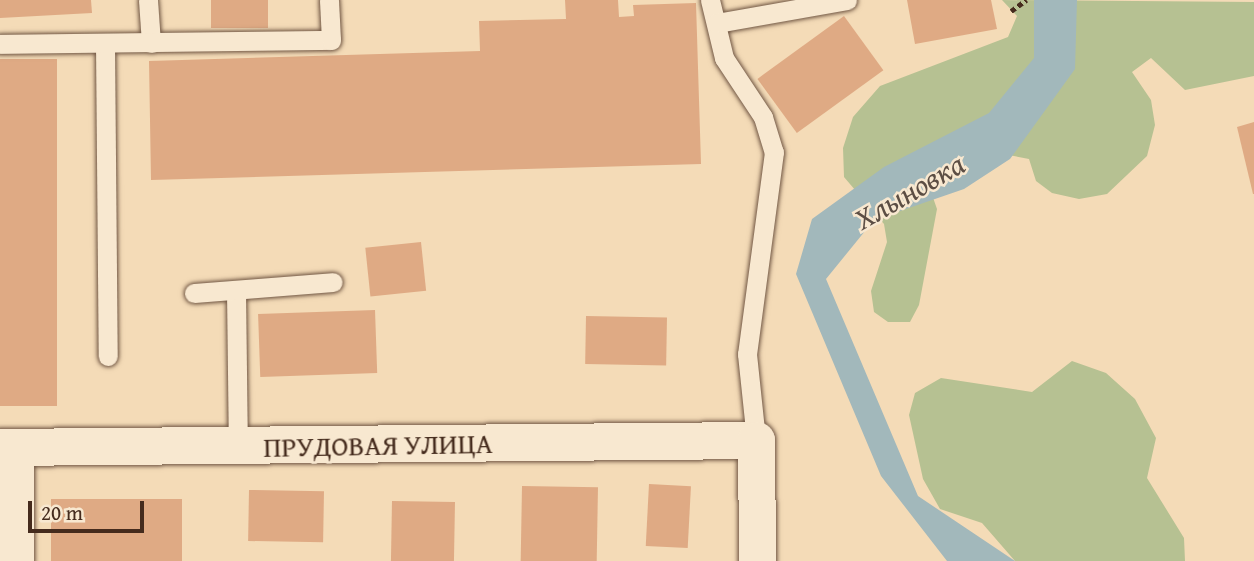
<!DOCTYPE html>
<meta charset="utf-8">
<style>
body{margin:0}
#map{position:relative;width:1254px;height:561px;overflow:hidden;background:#f4dbb7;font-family:"Gentium Book Plus",serif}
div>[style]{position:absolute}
.green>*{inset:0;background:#b6c192}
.water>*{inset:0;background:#a2b8bb}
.building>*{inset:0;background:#dfaa84;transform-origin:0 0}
.path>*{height:4.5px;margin-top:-2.25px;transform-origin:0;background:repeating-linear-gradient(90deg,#452b1d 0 5px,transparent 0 8.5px)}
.roads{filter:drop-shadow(0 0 2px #715744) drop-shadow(0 0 2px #715744)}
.lane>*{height:19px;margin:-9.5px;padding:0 9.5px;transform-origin:9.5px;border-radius:9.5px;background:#f8e8d0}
.street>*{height:37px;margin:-18.5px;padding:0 18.5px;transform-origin:18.5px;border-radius:18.5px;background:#f8e8d0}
span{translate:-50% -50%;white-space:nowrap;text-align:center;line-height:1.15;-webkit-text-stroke:5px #f8e8d0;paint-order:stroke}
.street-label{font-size:28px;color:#452b1d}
.water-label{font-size:30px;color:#5c4e44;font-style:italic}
.scale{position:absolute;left:28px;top:501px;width:116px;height:32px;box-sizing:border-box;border:4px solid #452b1d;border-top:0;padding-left:9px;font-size:21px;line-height:24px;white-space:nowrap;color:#452b1d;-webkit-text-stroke:5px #f8e8d0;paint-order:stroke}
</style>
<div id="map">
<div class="green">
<i style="clip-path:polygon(1002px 0,1254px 2px,1254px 76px,1185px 90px,1151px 58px,1132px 72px,1151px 100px,1155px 125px,1147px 156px,1107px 194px,1079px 199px,1052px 193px,1036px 181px,1029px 159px,998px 153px,923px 169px,937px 209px,919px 305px,910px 322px,888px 322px,874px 312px,871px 291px,887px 242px,884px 224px,844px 177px,843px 148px,853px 117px,880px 86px,1008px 37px,1017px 16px)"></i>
<i style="clip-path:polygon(1072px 361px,1106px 373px,1135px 399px,1156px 438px,1147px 478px,1184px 538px,1185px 561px,1015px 561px,982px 523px,940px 509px,923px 479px,909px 415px,915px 393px,941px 378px,1032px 392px)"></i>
</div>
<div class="water">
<i style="clip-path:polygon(1034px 0,1077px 0,1075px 69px,1010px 159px,964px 189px,874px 220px,826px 279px,918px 496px,1015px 561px,947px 561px,881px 476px,796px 274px,812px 219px,884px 167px,989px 113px,1034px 58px)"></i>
</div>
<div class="building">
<i style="clip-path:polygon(0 0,91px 0,92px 13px,0 18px)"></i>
<i style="left:211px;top:0;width:57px;height:28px"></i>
<i style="clip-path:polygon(565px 0,618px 0,619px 17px,634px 16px,633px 5px,696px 3px,701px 164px,151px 180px,149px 61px,480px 51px,479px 21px,566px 19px)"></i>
<i style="clip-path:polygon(907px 0,991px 0,997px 29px,915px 44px)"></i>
<i style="left:844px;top:16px;width:67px;height:107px;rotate:54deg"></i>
<i style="left:0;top:59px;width:57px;height:347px"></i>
<i style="clip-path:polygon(1254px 122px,1254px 194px,1253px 194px,1237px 127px)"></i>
<i style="left:421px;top:242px;width:49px;height:56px;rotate:84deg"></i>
<i style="left:375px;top:310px;width:63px;height:117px;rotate:88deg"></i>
<i style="left:586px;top:316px;width:81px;height:48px;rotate:1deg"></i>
<i style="left:649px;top:484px;width:42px;height:62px;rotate:3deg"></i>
<i style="left:522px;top:486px;width:76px;height:75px;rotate:1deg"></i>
<i style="left:249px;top:490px;width:75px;height:51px;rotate:1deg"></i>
<i style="left:51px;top:499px;width:131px;height:62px"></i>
<i style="left:392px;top:501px;width:63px;height:60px;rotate:1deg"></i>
</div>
<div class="path">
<i style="left:1011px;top:11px;width:19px;rotate:-36deg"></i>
</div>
<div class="roads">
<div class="lane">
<i style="left:148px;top:0;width:43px;rotate:86deg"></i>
<i style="left:710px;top:0;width:60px;rotate:76.4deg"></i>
<i style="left:724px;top:58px;width:71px;rotate:56.5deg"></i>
<i style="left:763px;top:117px;width:37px;rotate:73deg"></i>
<i style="left:774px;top:152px;width:204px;rotate:97.6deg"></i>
<i style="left:747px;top:354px;width:86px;rotate:84deg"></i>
<i style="left:717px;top:23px;width:132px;rotate:-10deg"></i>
<i style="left:105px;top:43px;width:313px;rotate:89.5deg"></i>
<i style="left:0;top:44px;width:331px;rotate:-0.7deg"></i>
<i style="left:331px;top:40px;width:40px;rotate:-92.9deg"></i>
<i style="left:236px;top:290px;width:156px;rotate:89.3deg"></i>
<i style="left:194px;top:293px;width:139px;rotate:-4.5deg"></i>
</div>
<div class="street">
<i style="left:0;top:447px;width:756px;rotate:-0.53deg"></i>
<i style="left:756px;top:440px;width:121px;rotate:89.5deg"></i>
<i style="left:15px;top:561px;width:114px;rotate:-90deg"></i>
</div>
</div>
<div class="street-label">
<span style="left:378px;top:445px;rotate:-1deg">ПРУДОВАЯ УЛИЦА</span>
</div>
<div class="water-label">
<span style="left:909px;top:191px;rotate:-30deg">Хлыновка</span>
</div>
<div class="scale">20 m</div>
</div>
